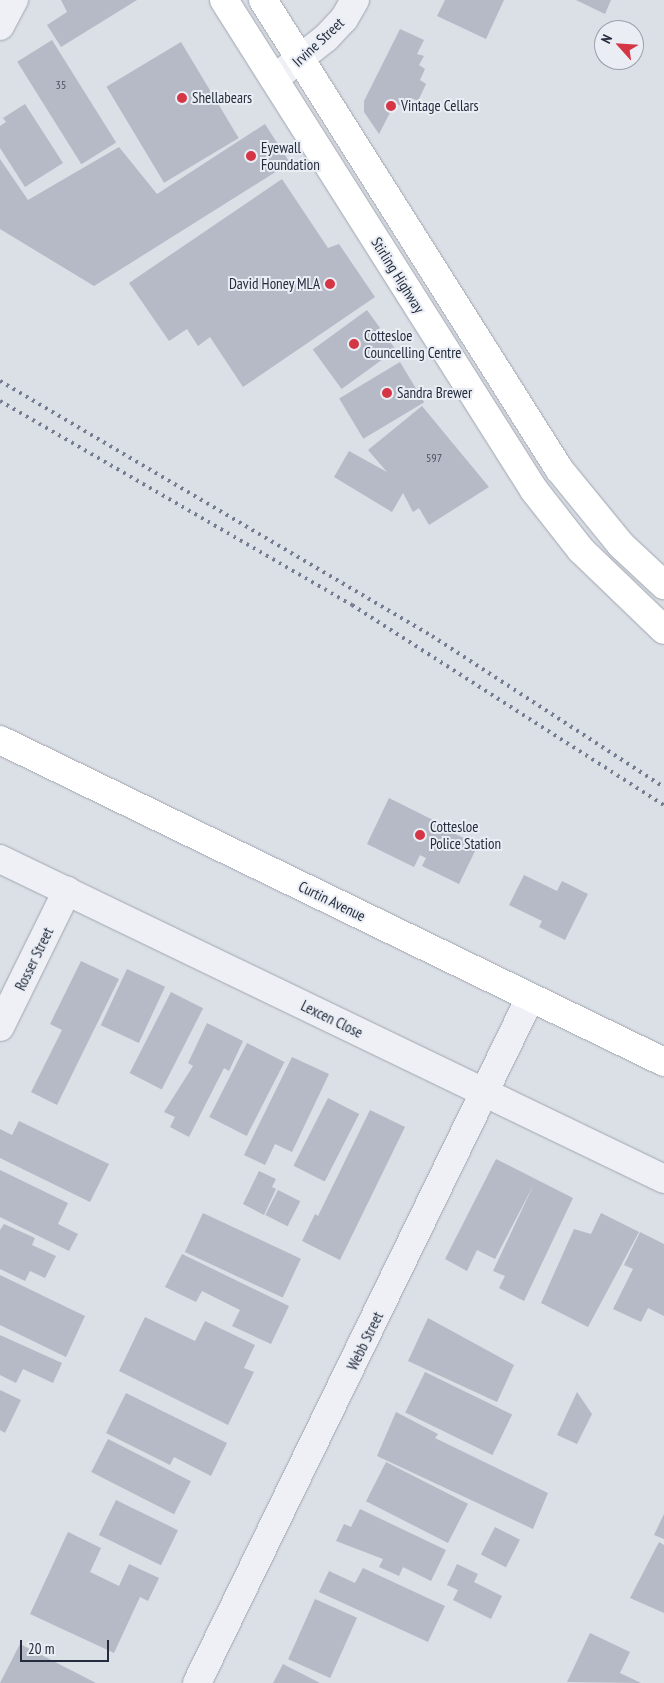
<!DOCTYPE html>
<style>
body{margin:0}
#map{position:relative;width:664px;height:1683px;overflow:hidden;background:#dbdfe6;font-family:"PT Sans Narrow",sans-serif}
div>[style]{position:absolute}
.building>*{inset:0;background:#b5bac6;transform-origin:0 0}
.roads{filter:drop-shadow(0 0 1px #a0a6b0) drop-shadow(0 0 1px #a0a6b0)}
.minor>*{height:28px;margin:-14px;padding:0 14px;transform-origin:14px;border-radius:14px;background:#eef0f5}
.major>*{height:28px;margin:-14px;padding:0 14px;transform-origin:14px;border-radius:14px;background:#fff}
.highway>*{height:28px;margin:-14px;padding:0 14px;transform-origin:14px;border-radius:14px;background:#fff}
.rail>*{height:4px;margin-top:-2px;transform-origin:0;background:repeating-linear-gradient(90deg,#747d91 0 2.5px,transparent 0 7.5px)}
.dots>*{width:14px;height:14px;translate:-50% -50%;box-sizing:border-box;border:2px solid #eaeef4;border-radius:50%}
span{translate:-50% -50%;white-space:nowrap;text-align:center;line-height:1.15;-webkit-text-stroke:4px #eaeef4;paint-order:stroke}
.number-label{font-size:12px;color:#48505f}
.number-label span{-webkit-text-stroke-width:0}
.street-label{font-size:15px;color:#242c3d}
.poi-label{font-size:15px;color:#242c3d}
.left{translate:0 -50%;text-align:left}
.right{translate:-100% -50%;text-align:right}
.north{position:absolute;left:594px;top:20px;width:50px;height:50px;box-sizing:border-box;background:#eaeef4;border:1px solid #9ba0ab;border-radius:50%;rotate:296deg;font-size:14px;font-weight:700;line-height:20px;text-align:center;color:#242c3d}
.north::after{content:'';display:block;margin:auto;width:18px;height:22px;background:#d53646;clip-path:polygon(50% 0,100% 100%,50% 72%,0 100%)}
.scale{position:absolute;left:20px;top:1640px;width:89px;height:22px;box-sizing:border-box;border:2px solid #242c3d;border-top:0;padding-left:6px;font-size:15px;line-height:18px;white-space:nowrap;color:#242c3d;-webkit-text-stroke:4px #eaeef4;paint-order:stroke}
</style>
<div id="map">
<div class="building">
<i style="clip-path:polygon(61px 0,137px 0,61px 47px,47px 25px,67px 12px)"></i>
<i style="clip-path:polygon(445px 0,504px 0,486px 39px,437px 16px)"></i>
<i style="clip-path:polygon(576px 0,611px 0,605px 14px)"></i>
<i style="clip-path:polygon(400px 29px,424px 40px,417px 54px,424px 56px,419px 65px,425px 69px,420px 80px,426px 84px,418px 101px,411px 98px,405px 108px,395px 103px,379px 134px,364px 112px,364px 101px)"></i>
<i style="left:52px;top:40px;width:121px;height:41px;rotate:58deg"></i>
<i style="left:181px;top:42px;width:112px;height:87px;rotate:59deg"></i>
<i style="clip-path:polygon(25px 104px,63px 163px,25px 187px,0 148px,0 126px,6px 122px,3px 118px)"></i>
<i style="clip-path:polygon(265px 124px,290px 163px,94px 286px,0 229px,0 159px,28px 200px,119px 147px,157px 194px)"></i>
<i style="clip-path:polygon(282px 179px,328px 248px,339px 244px,375px 297px,243px 387px,210px 337px,198px 346px,187px 329px,169px 341px,129px 283px)"></i>
<i style="left:367px;top:310px;width:49px;height:67px;rotate:54deg"></i>
<i style="left:400px;top:362px;width:47px;height:71px;rotate:59deg"></i>
<i style="clip-path:polygon(422px 406px,489px 487px,429px 525px,419px 508px,413px 512px,403px 493px,392px 512px,334px 477px,349px 451px,387px 472px,368px 450px)"></i>
<i style="clip-path:polygon(389px 798px,437px 822px,433px 831px,436px 833px,439px 826px,478px 845px,459px 884px,422px 866px,426px 858px,420px 855px,414px 867px,367px 844px)"></i>
<i style="clip-path:polygon(524px 875px,557px 891px,562px 881px,588px 894px,565px 940px,539px 927px,542px 921px,509px 905px)"></i>
<i style="clip-path:polygon(81px 961px,119px 979px,57px 1105px,31px 1092px,62px 1030px,50px 1024px)"></i>
<i style="left:127px;top:969px;width:42px;height:62px;rotate:25deg"></i>
<i style="left:171px;top:992px;width:36px;height:91px;rotate:27deg"></i>
<i style="clip-path:polygon(207px 1023px,243px 1041px,229px 1071px,224px 1068px,189px 1137px,170px 1127px,175px 1117px,164px 1112px,193px 1066px,188px 1063px)"></i>
<i style="left:247px;top:1043px;width:42px;height:83px;rotate:27deg"></i>
<i style="clip-path:polygon(292px 1057px,329px 1074px,292px 1152px,275px 1144px,265px 1165px,244px 1155px)"></i>
<i style="left:328px;top:1098px;width:35px;height:76px;rotate:27deg"></i>
<i style="clip-path:polygon(370px 1110px,405px 1127px,340px 1260px,302px 1241px,315px 1214px,318px 1216px)"></i>
<i style="clip-path:polygon(19px 1121px,109px 1164px,90px 1202px,0 1158px,0 1129px,12px 1135px)"></i>
<i style="clip-path:polygon(496px 1159px,573px 1198px,524px 1301px,499px 1288px,505px 1276px,493px 1271px,534px 1184px,495px 1259px,477px 1250px,467px 1271px,445px 1259px)"></i>
<i style="clip-path:polygon(0 1170px,68px 1203px,58px 1224px,78px 1234px,69px 1251px,0 1217px)"></i>
<i style="clip-path:polygon(259px 1171px,276px 1179px,272px 1187px,276px 1189px,264px 1215px,243px 1204px)"></i>
<i style="left:278px;top:1190px;width:25px;height:28px;rotate:27deg"></i>
<i style="left:203px;top:1213px;width:108px;height:43px;rotate:25deg"></i>
<i style="clip-path:polygon(601px 1213px,639px 1232px,588px 1327px,541px 1303px,574px 1229px,591px 1234px)"></i>
<i style="clip-path:polygon(4px 1224px,35px 1238px,32px 1245px,56px 1256px,45px 1278px,30px 1271px,25px 1281px,0 1269px,0 1230px)"></i>
<i style="clip-path:polygon(640px 1232px,664px 1244px,664px 1316px,648px 1308px,641px 1322px,613px 1309px,633px 1269px,624px 1265px)"></i>
<i style="clip-path:polygon(182px 1254px,289px 1306px,271px 1344px,232px 1326px,240px 1310px,202px 1291px,196px 1302px,165px 1287px)"></i>
<i style="clip-path:polygon(0 1275px,85px 1316px,66px 1357px,0 1325px)"></i>
<i style="clip-path:polygon(145px 1317px,195px 1341px,205px 1321px,255px 1345px,244px 1368px,254px 1372px,228px 1425px,119px 1371px)"></i>
<i style="clip-path:polygon(428px 1318px,514px 1365px,497px 1402px,408px 1361px)"></i>
<i style="clip-path:polygon(0 1335px,62px 1363px,53px 1383px,23px 1369px,16px 1383px,0 1375px)"></i>
<i style="left:425px;top:1372px;width:97px;height:45px;rotate:26deg"></i>
<i style="clip-path:polygon(0 1390px,21px 1400px,5px 1433px,0 1430px)"></i>
<i style="clip-path:polygon(577px 1392px,592px 1414px,577px 1444px,557px 1435px)"></i>
<i style="clip-path:polygon(126px 1393px,227px 1443px,211px 1476px,174px 1457px,170px 1465px,106px 1433px)"></i>
<i style="clip-path:polygon(396px 1412px,438px 1434px,435px 1438px,548px 1493px,533px 1529px,377px 1456px)"></i>
<i style="left:108px;top:1439px;width:93px;height:37px;rotate:27deg"></i>
<i style="left:386px;top:1462px;width:92px;height:44px;rotate:27deg"></i>
<i style="left:116px;top:1500px;width:69px;height:39px;rotate:26deg"></i>
<i style="clip-path:polygon(360px 1509px,446px 1550px,431px 1581px,403px 1567px,399px 1576px,379px 1567px,383px 1559px,336px 1541px,344px 1524px,351px 1527px)"></i>
<i style="clip-path:polygon(664px 1514px,664px 1539px,654px 1535px)"></i>
<i style="left:495px;top:1527px;width:28px;height:31px;rotate:27deg"></i>
<i style="clip-path:polygon(68px 1532px,101px 1548px,90px 1572px,119px 1586px,129px 1564px,159px 1578px,148px 1601px,140px 1597px,114px 1653px,30px 1614px)"></i>
<i style="clip-path:polygon(659px 1542px,664px 1545px,664px 1613px,630px 1598px)"></i>
<i style="clip-path:polygon(457px 1564px,478px 1574px,474px 1582px,502px 1596px,491px 1619px,453px 1600px,458px 1590px,447px 1585px)"></i>
<i style="clip-path:polygon(363px 1568px,445px 1606px,428px 1642px,319px 1592px,329px 1571px,355px 1583px)"></i>
<i style="left:315px;top:1599px;width:46px;height:66px;rotate:24deg"></i>
<i style="clip-path:polygon(590px 1633px,630px 1652px,620px 1673px,641px 1683px,567px 1682px)"></i>
<i style="clip-path:polygon(20px 1644px,96px 1683px,0 1683px)"></i>
<i style="clip-path:polygon(283px 1664px,320px 1683px,273px 1683px)"></i>
</div>
<div class="roads">
<div class="minor">
<i style="left:0;top:26px;width:30px;rotate:-62deg"></i>
<i style="left:274px;top:79px;width:66px;rotate:-38.3deg"></i>
<i style="left:326px;top:38px;width:26px;rotate:-47deg"></i>
<i style="left:344px;top:19px;width:22px;rotate:-60deg"></i>
<i style="left:0;top:859px;width:737px;rotate:25.73deg"></i>
<i style="left:0;top:1027px;width:152px;rotate:-63.8deg"></i>
<i style="left:197px;top:1683px;width:762px;rotate:-64.07deg"></i>
</div>
<div class="major">
<i style="left:0;top:740px;width:738px;rotate:25.87deg"></i>
</div>
<div class="highway">
<i style="left:224px;top:0;width:580px;rotate:57.68deg"></i>
<i style="left:534px;top:490px;width:76px;rotate:51.9deg"></i>
<i style="left:581px;top:550px;width:115px;rotate:43.9deg"></i>
<i style="left:263px;top:0;width:555px;rotate:57.74deg"></i>
<i style="left:559px;top:469px;width:98px;rotate:50.8deg"></i>
<i style="left:621px;top:545px;width:59px;rotate:42.9deg"></i>
</div>
</div>
<div class="rail">
<i style="left:0;top:381px;width:502px;rotate:30.55deg"></i>
<i style="left:432px;top:636px;width:277px;rotate:33.1deg"></i>
<i style="left:0;top:401px;width:407px;rotate:30.1deg"></i>
<i style="left:352px;top:605px;width:371px;rotate:32.7deg"></i>
</div>
<div class="dots">
<i style="left:182px;top:98px;background:#d53646"></i>
<i style="left:391px;top:106px;background:#d53646"></i>
<i style="left:251px;top:156px;background:#d53646"></i>
<i style="left:330px;top:284px;background:#d53646"></i>
<i style="left:354px;top:344px;background:#d53646"></i>
<i style="left:387px;top:393px;background:#d53646"></i>
<i style="left:420px;top:835px;background:#d53646"></i>
</div>
<div class="number-label">
<span style="left:61px;top:85px">35</span>
<span style="left:434px;top:458px">597</span>
</div>
<div class="street-label">
<span style="left:318px;top:42px;rotate:-43deg">Irvine Street</span>
<span style="left:398px;top:275px;rotate:58deg">Stirling Highway</span>
<span style="left:332px;top:901px;rotate:26deg">Curtin Avenue</span>
<span style="left:34px;top:959px;rotate:-64deg">Rosser Street</span>
<span style="left:332px;top:1019px;rotate:26deg">Lexcen Close</span>
<span style="left:365px;top:1341px;rotate:-64deg">Webb Street</span>
</div>
<div class="poi-label">
<span class="left" style="left:192px;top:98px">Shellabears</span>
<span class="left" style="left:401px;top:106px">Vintage Cellars</span>
<span class="left" style="left:261px;top:156px">Eyewall<br>Foundation</span>
<span class="right" style="left:320px;top:284px">David Honey MLA</span>
<span class="left" style="left:364px;top:344px">Cottesloe<br>Councelling Centre</span>
<span class="left" style="left:397px;top:393px">Sandra Brewer</span>
<span class="left" style="left:430px;top:835px">Cottesloe<br>Police Station</span>
</div>
<div class="north">N</div>
<div class="scale">20 m</div>
</div>
